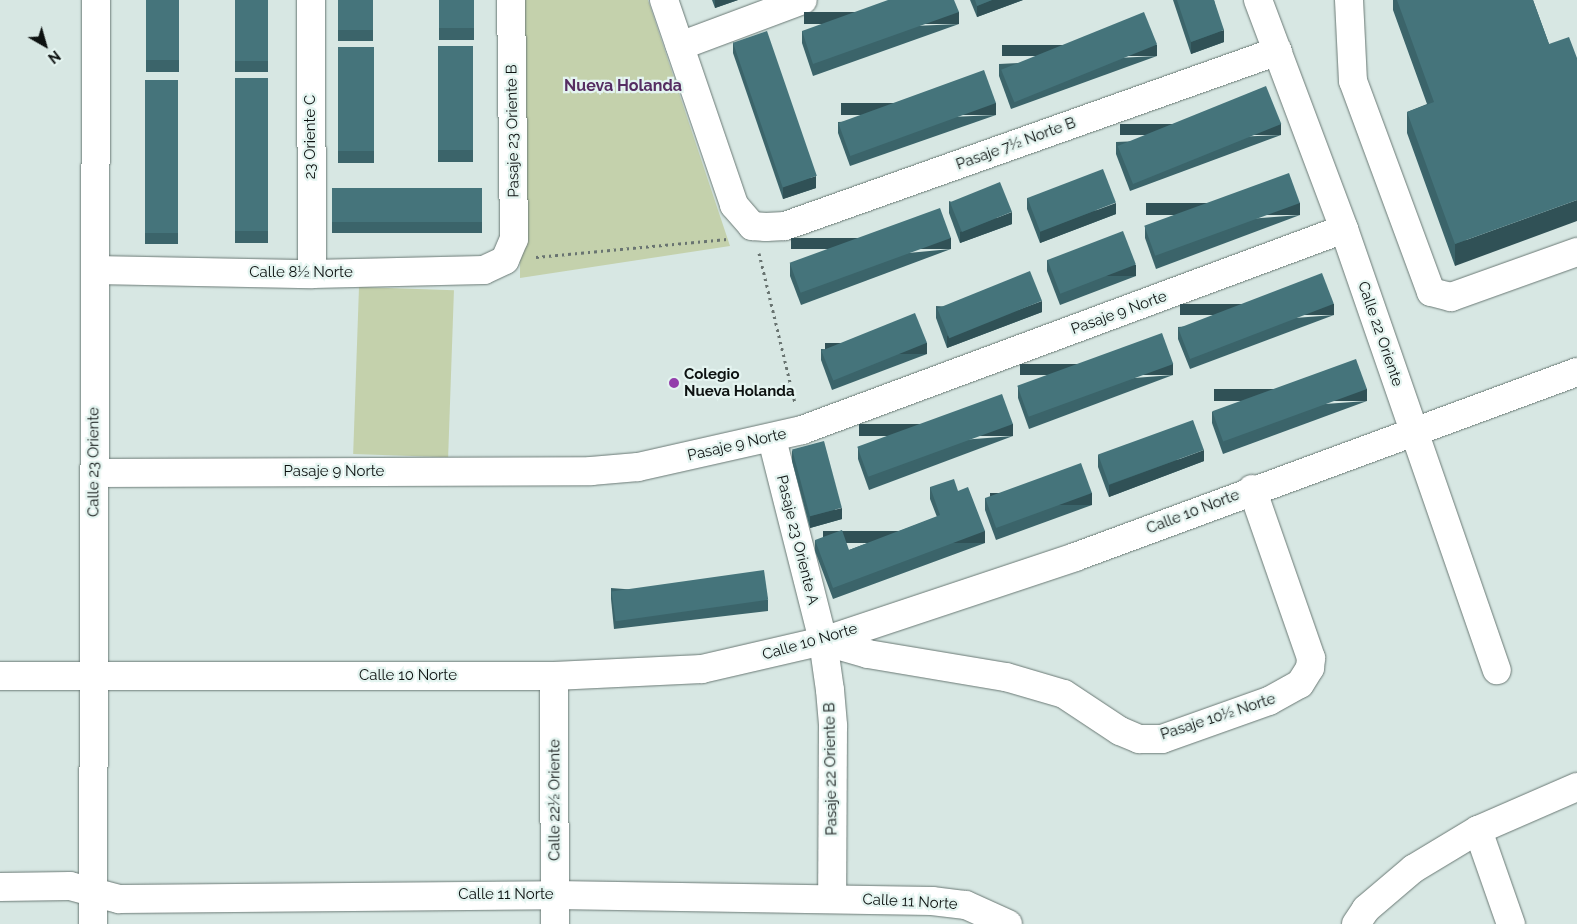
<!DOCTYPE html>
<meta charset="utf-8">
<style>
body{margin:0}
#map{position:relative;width:1577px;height:924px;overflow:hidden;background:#d7e7e3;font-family:Raleway,sans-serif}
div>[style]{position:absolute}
.green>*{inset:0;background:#c4d1ac;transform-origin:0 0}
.path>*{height:3px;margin-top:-1.5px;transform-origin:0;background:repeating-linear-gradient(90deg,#697471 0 2.5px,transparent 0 6.5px)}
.roads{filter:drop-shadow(0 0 1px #6a7975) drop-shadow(0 0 1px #6a7975)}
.minor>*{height:28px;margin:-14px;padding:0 14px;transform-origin:14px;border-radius:14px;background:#fff}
.wall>*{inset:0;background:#3b646a;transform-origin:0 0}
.shaded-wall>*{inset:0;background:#305156;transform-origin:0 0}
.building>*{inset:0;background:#45747b;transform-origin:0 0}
.dots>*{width:14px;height:14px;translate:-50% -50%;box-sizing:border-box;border:2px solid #e4f4f0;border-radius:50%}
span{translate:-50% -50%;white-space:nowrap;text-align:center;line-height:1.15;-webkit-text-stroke:4.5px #e4f4f0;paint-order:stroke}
.street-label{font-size:15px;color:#0d1211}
.poi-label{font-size:15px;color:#0d1211;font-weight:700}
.left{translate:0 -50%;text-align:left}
.neighbourhood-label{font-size:16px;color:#562d62;font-weight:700}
.north{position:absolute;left:20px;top:20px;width:50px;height:50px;-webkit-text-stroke:4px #e4f4f0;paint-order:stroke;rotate:142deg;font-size:14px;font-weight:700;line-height:20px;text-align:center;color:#0d1211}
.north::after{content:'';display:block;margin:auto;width:18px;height:22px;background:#0d1211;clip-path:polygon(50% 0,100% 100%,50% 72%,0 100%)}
</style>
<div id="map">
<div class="green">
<i style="clip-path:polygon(521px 0,648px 0,730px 246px,520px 278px)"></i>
<i style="left:359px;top:287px;width:95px;height:167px;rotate:2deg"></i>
</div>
<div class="path">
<i style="left:759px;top:253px;width:154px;rotate:76.5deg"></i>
<i style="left:536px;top:257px;width:192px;rotate:-5.4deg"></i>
</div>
<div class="roads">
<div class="minor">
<i style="left:311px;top:0;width:274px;rotate:89.8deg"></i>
<i style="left:664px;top:0;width:217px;rotate:71.1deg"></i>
<i style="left:734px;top:205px;width:28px;rotate:49deg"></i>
<i style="left:752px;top:226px;width:14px;rotate:4deg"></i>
<i style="left:766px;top:227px;width:19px;rotate:-3deg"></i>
<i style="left:785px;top:226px;width:523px;rotate:-19.54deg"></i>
<i style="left:1258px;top:0;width:245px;rotate:69.4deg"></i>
<i style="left:1344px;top:229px;width:467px;rotate:70.9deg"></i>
<i style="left:1349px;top:0;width:81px;rotate:87.2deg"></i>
<i style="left:1353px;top:81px;width:225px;rotate:69.7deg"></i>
<i style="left:1431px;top:292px;width:21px;rotate:14deg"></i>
<i style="left:1451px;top:297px;width:134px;rotate:-19.7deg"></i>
<i style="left:680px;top:46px;width:131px;rotate:-20.5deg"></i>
<i style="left:95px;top:270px;width:217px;rotate:1.1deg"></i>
<i style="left:312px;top:274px;width:172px;rotate:-1.3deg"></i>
<i style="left:484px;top:270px;width:23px;rotate:-25deg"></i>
<i style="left:505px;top:260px;width:23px;rotate:-67deg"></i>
<i style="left:514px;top:239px;width:239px;rotate:-90.7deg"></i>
<i style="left:772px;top:439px;width:208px;rotate:75.8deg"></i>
<i style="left:823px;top:641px;width:49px;rotate:81.9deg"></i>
<i style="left:830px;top:690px;width:36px;rotate:85deg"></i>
<i style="left:833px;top:726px;width:173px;rotate:90.3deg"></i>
<i style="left:94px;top:473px;width:497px;rotate:-0.2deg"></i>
<i style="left:591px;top:471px;width:47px;rotate:-4.9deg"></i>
<i style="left:638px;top:467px;width:168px;rotate:-12.7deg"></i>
<i style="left:802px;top:430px;width:578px;rotate:-20.35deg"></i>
<i style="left:823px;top:641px;width:47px;rotate:16.1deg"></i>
<i style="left:868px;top:654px;width:140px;rotate:9.5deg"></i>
<i style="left:1006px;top:677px;width:60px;rotate:16.3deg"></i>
<i style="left:1064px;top:694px;width:67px;rotate:33.5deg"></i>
<i style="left:1120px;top:731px;width:21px;rotate:23deg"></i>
<i style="left:1139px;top:739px;width:23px"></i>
<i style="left:1162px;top:739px;width:114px;rotate:-19.6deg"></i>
<i style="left:1269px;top:701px;width:35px;rotate:-29deg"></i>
<i style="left:1300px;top:684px;width:19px;rotate:-58deg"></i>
<i style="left:1310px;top:668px;width:10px;rotate:-84deg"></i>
<i style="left:1311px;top:658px;width:179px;rotate:-109.2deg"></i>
<i style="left:0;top:676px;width:554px"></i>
<i style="left:554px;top:676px;width:148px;rotate:-2.7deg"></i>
<i style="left:702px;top:669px;width:124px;rotate:-13deg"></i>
<i style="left:823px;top:641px;width:266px;rotate:-18.4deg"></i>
<i style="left:1075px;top:557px;width:535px;rotate:-20.23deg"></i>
<i style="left:554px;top:676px;width:248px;rotate:89.8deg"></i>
<i style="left:1478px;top:830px;width:100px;rotate:70.7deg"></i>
<i style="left:0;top:887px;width:70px;rotate:-0.8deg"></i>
<i style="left:70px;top:886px;width:51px;rotate:14.9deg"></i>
<i style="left:119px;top:899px;width:436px;rotate:-0.5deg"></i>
<i style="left:555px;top:895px;width:377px;rotate:0.9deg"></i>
<i style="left:932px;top:901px;width:34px;rotate:7deg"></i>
<i style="left:966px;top:905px;width:46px;rotate:24.3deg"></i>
<i style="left:93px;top:924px;width:924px;rotate:-89.81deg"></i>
<i style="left:1356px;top:924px;width:18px;rotate:-56deg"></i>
<i style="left:1366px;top:909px;width:62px;rotate:-40.4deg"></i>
<i style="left:1413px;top:869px;width:76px;rotate:-31deg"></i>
<i style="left:1478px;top:830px;width:108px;rotate:-23.5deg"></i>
</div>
</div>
<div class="wall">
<i style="left:146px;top:0;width:33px;height:72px"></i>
<i style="left:235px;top:0;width:33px;height:72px"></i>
<i style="left:338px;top:0;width:35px;height:41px"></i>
<i style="left:439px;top:0;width:35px;height:40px"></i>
<i style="clip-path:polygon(712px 0,738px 0,715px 8px)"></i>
<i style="clip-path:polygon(970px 0,1023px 0,977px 17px)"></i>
<i style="clip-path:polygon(1173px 0,1214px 0,1224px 42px,1191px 54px)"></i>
<i style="clip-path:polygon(1393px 0,1533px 0,1549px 44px,1455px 266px,1407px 133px,1407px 112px,1427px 104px,1393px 10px)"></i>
<i style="clip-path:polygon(959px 24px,813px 76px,802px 43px,802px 31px)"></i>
<i style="clip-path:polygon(733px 42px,816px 188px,783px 199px,733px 53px)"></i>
<i style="left:473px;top:46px;width:116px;height:35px;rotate:90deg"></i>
<i style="left:338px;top:47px;width:36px;height:116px"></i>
<i style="clip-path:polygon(1157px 56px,1011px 109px,999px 76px,999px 64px)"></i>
<i style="left:235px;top:78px;width:33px;height:165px"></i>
<i style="left:145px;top:80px;width:33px;height:164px"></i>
<i style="clip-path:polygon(996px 115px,850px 166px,838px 133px,838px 122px)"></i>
<i style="clip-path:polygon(1281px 135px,1130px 191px,1116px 154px,1116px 142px)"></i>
<i style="left:332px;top:188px;width:150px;height:45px"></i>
<i style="clip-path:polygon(1027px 198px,1116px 214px,1040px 243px,1027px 209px)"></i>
<i style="clip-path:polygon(949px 201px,1012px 224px,960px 243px,949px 213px)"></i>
<i style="clip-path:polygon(1300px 215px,1156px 269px,1145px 238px,1145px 227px)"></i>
<i style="clip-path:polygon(951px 249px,801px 305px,790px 276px,790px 264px)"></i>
<i style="clip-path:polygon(1047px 260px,1136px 276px,1060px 305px,1047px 271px)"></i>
<i style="clip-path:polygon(936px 306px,1042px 312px,947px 348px,936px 318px)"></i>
<i style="clip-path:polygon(1334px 315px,1190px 369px,1178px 339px,1178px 327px)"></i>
<i style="clip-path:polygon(821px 349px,927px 354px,832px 390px,821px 360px)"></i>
<i style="clip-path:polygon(1173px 375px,1029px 429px,1018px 398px,1018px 387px)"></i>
<i style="clip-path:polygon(1367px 401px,1223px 454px,1212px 423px,1212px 412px)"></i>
<i style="clip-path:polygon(1013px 436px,869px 490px,858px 459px,858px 448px)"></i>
<i style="clip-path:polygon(792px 450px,842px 519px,810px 528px,792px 461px)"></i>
<i style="clip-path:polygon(1098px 455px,1204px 461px,1109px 497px,1098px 467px)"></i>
<i style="clip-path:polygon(930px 487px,958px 491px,985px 543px,833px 599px,815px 551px,815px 540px,849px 550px,937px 517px,930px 499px)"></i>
<i style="clip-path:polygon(985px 498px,1092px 505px,996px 540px,985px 510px)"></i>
<i style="clip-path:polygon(611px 588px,768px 600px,768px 611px,614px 629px,611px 599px)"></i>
</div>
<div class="shaded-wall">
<i style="clip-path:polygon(715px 0,738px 0,715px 8px)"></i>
<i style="clip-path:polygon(992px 0,1023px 0,977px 17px,977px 6px)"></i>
<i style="left:959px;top:12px;width:12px;height:155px;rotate:90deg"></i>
<i style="clip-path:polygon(1224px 30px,1224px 42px,1191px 54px,1191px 42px)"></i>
<i style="left:1157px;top:45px;width:11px;height:155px;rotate:90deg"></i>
<i style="left:996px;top:103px;width:12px;height:155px;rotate:90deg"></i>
<i style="left:1281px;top:124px;width:11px;height:161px;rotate:90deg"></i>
<i style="clip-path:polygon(816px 176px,816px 188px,783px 199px,783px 187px)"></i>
<i style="clip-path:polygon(1577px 200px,1577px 221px,1455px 266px,1455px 244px)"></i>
<i style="clip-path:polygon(1116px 203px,1116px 214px,1040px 243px,1040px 231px)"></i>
<i style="left:1300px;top:203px;width:12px;height:154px;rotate:90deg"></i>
<i style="clip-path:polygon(1012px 212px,1012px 224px,960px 243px,960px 232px)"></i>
<i style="left:951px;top:238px;width:11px;height:160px;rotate:90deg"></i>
<i style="left:1136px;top:265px;width:11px;height:81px;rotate:90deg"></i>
<i style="clip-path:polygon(1042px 301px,1042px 312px,947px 348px,947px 336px)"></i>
<i style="left:1334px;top:304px;width:11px;height:154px;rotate:90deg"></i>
<i style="left:927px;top:343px;width:11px;height:102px;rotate:90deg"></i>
<i style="left:1173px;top:364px;width:11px;height:153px;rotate:90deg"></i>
<i style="left:1367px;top:389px;width:12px;height:153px;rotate:90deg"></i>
<i style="left:1013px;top:424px;width:12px;height:154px;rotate:90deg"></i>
<i style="clip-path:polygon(1204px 450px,1204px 461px,1109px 497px,1109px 485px)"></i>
<i style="left:1092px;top:493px;width:12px;height:102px;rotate:90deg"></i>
<i style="clip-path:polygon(842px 508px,842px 519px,810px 528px,810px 516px)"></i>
<i style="left:985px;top:531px;width:12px;height:162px;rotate:90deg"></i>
</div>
<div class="building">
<i style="left:146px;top:0;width:33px;height:60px"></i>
<i style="left:235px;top:0;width:33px;height:61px"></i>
<i style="left:338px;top:0;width:35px;height:30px"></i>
<i style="left:439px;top:0;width:35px;height:28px"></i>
<i style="clip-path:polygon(888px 0,954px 0,959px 12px,813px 64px,802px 31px)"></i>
<i style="clip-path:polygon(975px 0,992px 0,977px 6px)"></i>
<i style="clip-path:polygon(1177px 0,1214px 0,1224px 30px,1191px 42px)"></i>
<i style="clip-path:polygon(1397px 0,1533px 0,1549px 44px,1569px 37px,1577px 58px,1577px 200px,1455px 244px,1407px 112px,1434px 102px)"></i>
<i style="left:1144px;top:12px;width:35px;height:154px;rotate:68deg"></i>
<i style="left:767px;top:31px;width:153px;height:36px;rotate:71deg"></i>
<i style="left:473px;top:46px;width:104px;height:35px;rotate:90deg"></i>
<i style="left:338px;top:47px;width:36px;height:104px"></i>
<i style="left:984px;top:70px;width:35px;height:155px;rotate:70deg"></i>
<i style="left:235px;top:78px;width:33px;height:153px"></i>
<i style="left:145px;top:80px;width:33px;height:153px"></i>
<i style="left:1266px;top:86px;width:41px;height:160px;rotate:68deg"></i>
<i style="left:1103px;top:169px;width:36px;height:81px;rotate:69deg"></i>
<i style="left:1289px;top:173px;width:32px;height:154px;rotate:70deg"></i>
<i style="left:1000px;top:182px;width:32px;height:54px;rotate:68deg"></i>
<i style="left:332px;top:188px;width:150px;height:34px"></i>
<i style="left:940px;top:208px;width:32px;height:160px;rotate:70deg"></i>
<i style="left:1123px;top:231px;width:36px;height:81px;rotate:69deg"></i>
<i style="left:1030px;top:271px;width:32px;height:100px;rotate:68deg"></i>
<i style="left:1322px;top:273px;width:33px;height:154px;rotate:69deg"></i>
<i style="left:915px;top:313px;width:32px;height:101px;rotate:68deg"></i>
<i style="left:1162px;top:333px;width:33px;height:154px;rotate:70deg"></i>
<i style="left:1356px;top:359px;width:32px;height:153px;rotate:70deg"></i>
<i style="left:1002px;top:394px;width:32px;height:154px;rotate:70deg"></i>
<i style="left:1193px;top:420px;width:32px;height:101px;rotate:70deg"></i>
<i style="left:824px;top:441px;width:69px;height:33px;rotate:75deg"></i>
<i style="left:1081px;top:463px;width:32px;height:102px;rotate:70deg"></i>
<i style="clip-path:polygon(954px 479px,958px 491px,968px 487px,985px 531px,833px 588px,815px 540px,842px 530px,849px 550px,940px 515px,930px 487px)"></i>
<i style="left:764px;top:570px;width:30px;height:154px;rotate:82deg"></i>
</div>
<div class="dots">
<i style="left:674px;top:383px;background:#933eab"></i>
</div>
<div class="street-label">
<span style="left:513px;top:131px;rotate:-91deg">Pasaje 23 Oriente B</span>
<span style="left:311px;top:137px;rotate:-90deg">23 Oriente C</span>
<span style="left:1016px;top:144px;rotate:-20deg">Pasaje 7½ Norte B</span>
<span style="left:301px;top:273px">Calle 8½ Norte</span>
<span style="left:1119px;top:313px;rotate:-20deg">Pasaje 9 Norte</span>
<span style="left:1380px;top:334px;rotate:71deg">Calle 22 Oriente</span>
<span style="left:737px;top:445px;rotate:-13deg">Pasaje 9 Norte</span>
<span style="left:94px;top:462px;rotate:-90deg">Calle 23 Oriente</span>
<span style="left:334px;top:472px">Pasaje 9 Norte</span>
<span style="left:1193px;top:512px;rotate:-21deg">Calle 10 Norte</span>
<span style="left:797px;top:540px;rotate:76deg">Pasaje 23 Oriente A</span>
<span style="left:810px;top:642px;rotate:-16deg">Calle 10 Norte</span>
<span style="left:408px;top:676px">Calle 10 Norte</span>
<span style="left:1218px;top:717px;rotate:-18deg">Pasaje 10½ Norte</span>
<span style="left:831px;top:769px;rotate:-91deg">Pasaje 22 Oriente B</span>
<span style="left:555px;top:800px;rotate:-90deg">Calle 22½ Oriente</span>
<span style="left:506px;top:895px">Calle 11 Norte</span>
<span style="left:910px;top:902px;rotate:3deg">Calle 11 Norte</span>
</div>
<div class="poi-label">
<span class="left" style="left:684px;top:383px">Colegio<br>Nueva Holanda</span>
</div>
<div class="neighbourhood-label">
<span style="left:623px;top:86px">Nueva Holanda</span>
</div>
<div class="north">N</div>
</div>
